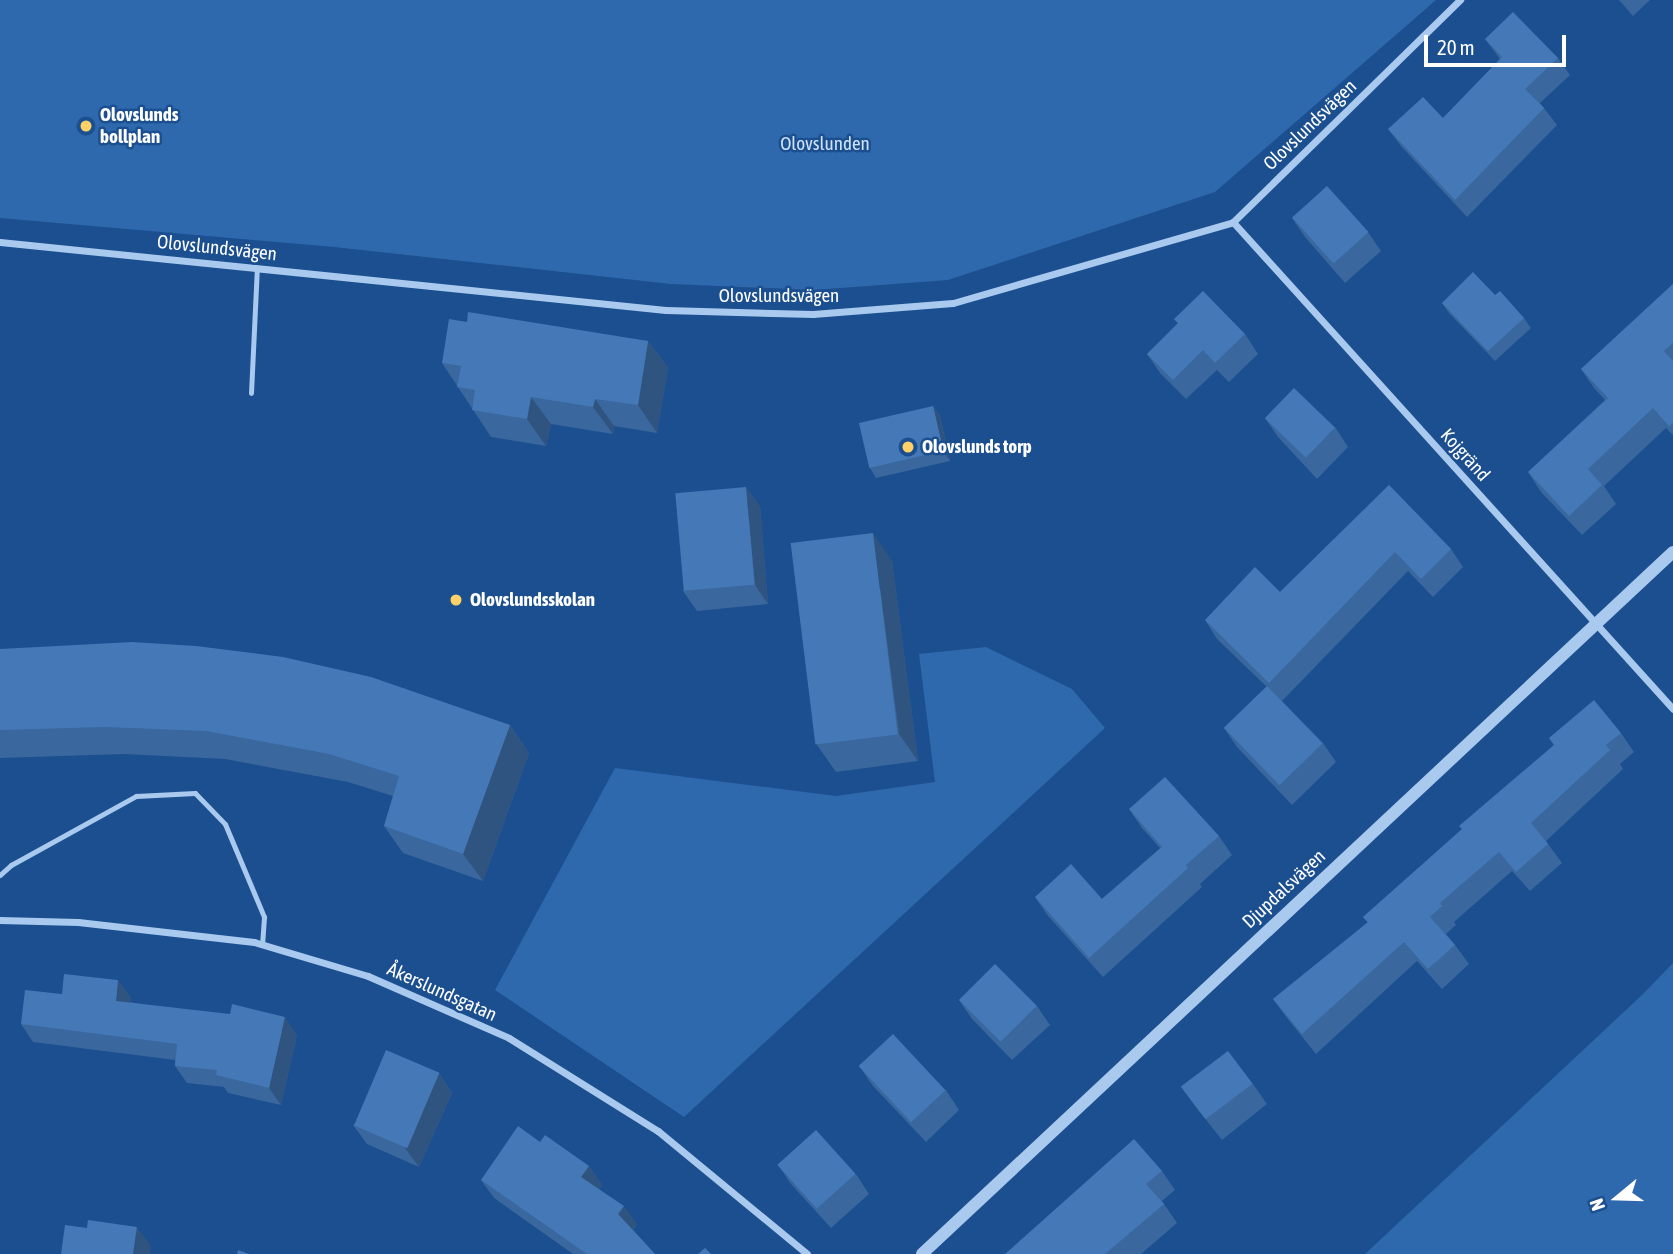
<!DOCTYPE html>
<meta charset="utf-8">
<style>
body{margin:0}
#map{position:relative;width:1673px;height:1254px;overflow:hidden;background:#1b4f8f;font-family:"Asap Condensed",sans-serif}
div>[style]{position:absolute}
.green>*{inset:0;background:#2e69ad}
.service>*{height:5px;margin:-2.5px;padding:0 2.5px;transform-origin:2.5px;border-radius:2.5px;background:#a9c9ee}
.minor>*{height:7px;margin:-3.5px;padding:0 3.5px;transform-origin:3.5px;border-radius:3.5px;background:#a9c9ee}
.tertiary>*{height:12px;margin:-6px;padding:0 6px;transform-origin:6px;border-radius:6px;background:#a9c9ee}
.wall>*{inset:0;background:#3a679d}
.shaded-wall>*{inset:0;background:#305480}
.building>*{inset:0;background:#4478b7;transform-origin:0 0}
.dots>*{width:19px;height:19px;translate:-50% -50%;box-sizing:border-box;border:4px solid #1b4f8f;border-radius:50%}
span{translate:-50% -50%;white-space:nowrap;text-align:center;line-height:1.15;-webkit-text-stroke:5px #1b4f8f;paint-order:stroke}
.poi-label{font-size:19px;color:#fff;font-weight:700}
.left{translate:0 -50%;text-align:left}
.street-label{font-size:19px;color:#fff}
.park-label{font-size:19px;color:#cfe3fa}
.north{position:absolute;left:1582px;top:1163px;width:70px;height:70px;-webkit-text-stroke:5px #1b4f8f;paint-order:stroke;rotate:251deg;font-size:19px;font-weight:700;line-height:28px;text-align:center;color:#fff}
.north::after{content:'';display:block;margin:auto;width:24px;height:32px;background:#fff;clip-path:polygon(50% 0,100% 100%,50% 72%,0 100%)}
.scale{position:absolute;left:1424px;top:35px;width:142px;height:32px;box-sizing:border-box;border:4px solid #fff;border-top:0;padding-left:9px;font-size:21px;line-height:24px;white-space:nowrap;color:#fff;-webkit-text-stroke:5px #1b4f8f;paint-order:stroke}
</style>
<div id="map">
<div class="green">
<i style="clip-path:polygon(0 0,1436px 0,1215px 192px,948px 280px,814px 290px,671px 284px,334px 247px,0 218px)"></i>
<i style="clip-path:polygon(986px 647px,1072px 689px,1105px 728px,684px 1117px,495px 990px,615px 768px,836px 796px,935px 782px,919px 654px)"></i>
<i style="clip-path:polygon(1673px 963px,1673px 1254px,1365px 1254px,1642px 995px)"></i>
</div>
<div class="service">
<i style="left:251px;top:393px;width:125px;rotate:-87.3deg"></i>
<i style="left:0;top:875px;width:15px;rotate:-42deg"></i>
<i style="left:11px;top:865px;width:143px;rotate:-28.9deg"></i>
<i style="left:136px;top:796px;width:59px;rotate:-2.9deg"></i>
<i style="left:195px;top:793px;width:43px;rotate:45.9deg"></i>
<i style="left:225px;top:824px;width:101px;rotate:67.2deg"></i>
<i style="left:264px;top:917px;width:27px;rotate:94deg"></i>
</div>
<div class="minor">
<i style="left:1233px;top:222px;width:656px;rotate:47.9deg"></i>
<i style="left:0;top:242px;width:669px;rotate:5.83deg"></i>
<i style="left:666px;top:310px;width:147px;rotate:1.6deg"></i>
<i style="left:813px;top:314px;width:140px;rotate:-4.5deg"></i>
<i style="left:953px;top:303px;width:291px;rotate:-16.1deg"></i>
<i style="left:1233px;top:222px;width:318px;rotate:-44.4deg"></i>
<i style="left:0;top:920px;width:78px;rotate:1.5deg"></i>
<i style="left:78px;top:922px;width:177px;rotate:6.5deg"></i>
<i style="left:254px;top:942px;width:119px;rotate:16.6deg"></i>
<i style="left:368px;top:976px;width:154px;rotate:23.7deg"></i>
<i style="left:509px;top:1038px;width:176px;rotate:32deg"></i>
<i style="left:658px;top:1131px;width:193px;rotate:39.5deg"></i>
</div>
<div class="tertiary">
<i style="left:922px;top:1254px;width:1028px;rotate:-43.07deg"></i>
</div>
<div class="wall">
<i style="clip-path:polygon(1619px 0,1650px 0,1633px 16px)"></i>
<i style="clip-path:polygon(1485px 39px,1558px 58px,1570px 75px,1540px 103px,1557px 125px,1467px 217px,1401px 146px,1388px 129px,1443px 118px,1500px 59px)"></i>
<i style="clip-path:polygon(1292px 218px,1368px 232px,1381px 251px,1345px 283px,1305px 237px)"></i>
<i style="clip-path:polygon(1673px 284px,1673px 435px,1666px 428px,1604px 486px,1616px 504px,1582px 535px,1541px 492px,1528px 472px,1605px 400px,1594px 388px,1581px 369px)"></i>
<i style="clip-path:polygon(1495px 295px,1524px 318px,1531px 328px,1495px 361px,1449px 313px,1442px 303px)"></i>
<i style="clip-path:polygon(1174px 319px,1245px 334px,1258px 354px,1229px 382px,1217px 370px,1186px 399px,1160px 373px,1147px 354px,1178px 324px)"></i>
<i style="clip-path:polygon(467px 322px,648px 341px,668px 368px,657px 433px,614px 426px,613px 434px,551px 424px,546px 446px,491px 437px,442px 363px)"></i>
<i style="clip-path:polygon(933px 406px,940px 416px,950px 461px,876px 478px,870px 468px)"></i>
<i style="clip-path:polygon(1265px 418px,1335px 427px,1348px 447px,1317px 479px,1278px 437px)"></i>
<i style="clip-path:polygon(1389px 485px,1451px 549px,1463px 567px,1433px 597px,1408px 571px,1282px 701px,1323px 743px,1336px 762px,1292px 805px,1237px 747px,1224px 728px,1267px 687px,1217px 639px,1205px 620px,1280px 592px)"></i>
<i style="clip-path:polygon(760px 506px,768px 604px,697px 611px,683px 591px)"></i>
<i style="clip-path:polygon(892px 561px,918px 761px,836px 772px,817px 745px)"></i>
<i style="clip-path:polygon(0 649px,510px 725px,529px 753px,483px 881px,403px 853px,384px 826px,393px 796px,348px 782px,225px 759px,124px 754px,0 758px)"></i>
<i style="clip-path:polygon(1621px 733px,1634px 752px,1620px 764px,1623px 769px,1546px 841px,1562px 863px,1530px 891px,1512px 871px,1454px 922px,1456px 925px,1446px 934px,1455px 945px,1469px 964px,1442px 989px,1417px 961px,1316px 1054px,1287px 1018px,1273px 999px,1368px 923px,1363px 917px,1462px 830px,1554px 745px,1549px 738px)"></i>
<i style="clip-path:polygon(1129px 809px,1219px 836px,1232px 855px,1200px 884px,1202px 887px,1103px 977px,1048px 916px,1035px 897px,1102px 899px,1160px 848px,1142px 828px)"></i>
<i style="clip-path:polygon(118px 980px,131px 998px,130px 1002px,297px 1035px,281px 1105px,228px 1093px,224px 1087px,187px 1083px,175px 1066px,175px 1060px,33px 1042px,21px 1024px,62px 994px)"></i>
<i style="clip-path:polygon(959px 1000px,1037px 1006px,1050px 1025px,1012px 1060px,972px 1019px)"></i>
<i style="clip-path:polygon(859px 1066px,946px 1090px,959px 1110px,926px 1142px,873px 1086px)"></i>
<i style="clip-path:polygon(439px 1073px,452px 1093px,419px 1167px,367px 1144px,353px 1125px)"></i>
<i style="clip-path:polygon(1253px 1084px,1267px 1104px,1222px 1140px,1195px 1106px,1181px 1087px)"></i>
<i style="clip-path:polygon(540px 1142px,589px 1166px,602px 1185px,599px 1189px,637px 1224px,633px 1230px,655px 1254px,573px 1254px,494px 1198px,481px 1180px)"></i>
<i style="clip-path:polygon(778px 1165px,856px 1174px,869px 1194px,831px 1228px,791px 1184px)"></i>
<i style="clip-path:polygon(1162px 1171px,1175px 1190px,1162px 1201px,1177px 1223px,1141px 1254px,1005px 1254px)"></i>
</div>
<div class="shaded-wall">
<i style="clip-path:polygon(648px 341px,668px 368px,657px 433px,638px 405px)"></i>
<i style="clip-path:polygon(531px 397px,551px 424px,546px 446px,527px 419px)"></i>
<i style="clip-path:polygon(595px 399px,614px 426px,613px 434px,593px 407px)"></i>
<i style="clip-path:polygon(933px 406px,940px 416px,950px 461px,943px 451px)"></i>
<i style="clip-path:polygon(746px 487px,760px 506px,768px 604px,755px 585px)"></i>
<i style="clip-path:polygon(873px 533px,892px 561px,918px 761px,899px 734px)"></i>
<i style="clip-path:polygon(510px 725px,529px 753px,483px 881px,463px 854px)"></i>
<i style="clip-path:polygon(118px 980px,131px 998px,128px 1018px,116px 1001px)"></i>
<i style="clip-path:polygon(285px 1017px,297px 1035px,281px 1105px,269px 1088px)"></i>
<i style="clip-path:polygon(439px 1073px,452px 1093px,419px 1167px,405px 1148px)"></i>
<i style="clip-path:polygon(589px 1166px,602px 1185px,594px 1196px,581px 1177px)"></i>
<i style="clip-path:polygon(624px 1206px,637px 1224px,631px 1232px,618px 1214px)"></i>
<i style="clip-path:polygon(137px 1227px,151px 1246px,150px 1254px,133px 1254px)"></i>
</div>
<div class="building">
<i style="clip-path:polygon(1513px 12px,1558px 58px,1525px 89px,1544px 108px,1455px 200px,1388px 129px,1423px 97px,1443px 118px,1502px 57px,1485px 39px)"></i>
<i style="left:1327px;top:186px;width:62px;height:47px;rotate:48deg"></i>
<i style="clip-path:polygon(1473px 272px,1495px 295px,1500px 291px,1524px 318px,1488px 351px,1442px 303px)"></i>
<i style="clip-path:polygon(1673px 284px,1673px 343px,1664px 351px,1673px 361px,1673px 423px,1669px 426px,1653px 408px,1588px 469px,1602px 485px,1569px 516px,1528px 472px,1608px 398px,1581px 369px)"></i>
<i style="clip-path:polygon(1203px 291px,1245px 334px,1215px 363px,1203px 350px,1173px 380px,1147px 354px,1178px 323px,1174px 319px)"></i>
<i style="clip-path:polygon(468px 312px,648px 341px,638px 405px,595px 399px,593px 407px,531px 397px,527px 419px,472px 410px,475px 390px,457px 387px,461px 366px,442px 363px,449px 319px,467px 322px)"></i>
<i style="left:1294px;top:388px;width:57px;height:42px;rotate:44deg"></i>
<i style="left:933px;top:406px;width:46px;height:76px;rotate:77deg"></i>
<i style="clip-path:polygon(1389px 485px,1451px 549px,1421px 579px,1395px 552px,1269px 683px,1205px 620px,1255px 567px,1280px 592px)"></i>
<i style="left:746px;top:487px;width:98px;height:71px;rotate:85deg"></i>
<i style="left:873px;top:533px;width:203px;height:83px;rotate:83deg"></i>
<i style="clip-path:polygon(132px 642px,196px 646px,283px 657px,371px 677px,510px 725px,463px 854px,384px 826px,399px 776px,329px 754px,206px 731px,105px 727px,0 730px,0 649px)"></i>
<i style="left:1267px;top:686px;width:80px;height:60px;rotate:46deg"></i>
<i style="clip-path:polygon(1594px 700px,1621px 733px,1606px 745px,1610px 750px,1531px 823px,1548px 844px,1516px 872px,1499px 852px,1440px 903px,1442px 906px,1430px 917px,1455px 945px,1428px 969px,1404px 942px,1302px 1034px,1273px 999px,1368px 922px,1363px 917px,1462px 829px,1459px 826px,1554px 745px,1549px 738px)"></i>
<i style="clip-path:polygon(1165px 777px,1219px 836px,1186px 865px,1188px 868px,1089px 958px,1035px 897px,1071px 864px,1102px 899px,1162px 847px,1129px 809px)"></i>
<i style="left:995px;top:964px;width:59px;height:51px;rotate:45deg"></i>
<i style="clip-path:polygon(64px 974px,118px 980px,116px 1001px,230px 1014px,232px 1004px,285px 1017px,269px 1088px,216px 1075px,217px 1070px,175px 1066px,177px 1044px,21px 1024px,25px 990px,62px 994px)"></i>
<i style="left:893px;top:1034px;width:77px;height:47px;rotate:47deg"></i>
<i style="left:386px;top:1050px;width:58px;height:82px;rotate:23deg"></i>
<i style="left:1228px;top:1051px;width:41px;height:59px;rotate:53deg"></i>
<i style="clip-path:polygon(518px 1126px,540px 1142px,545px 1135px,589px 1166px,581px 1177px,624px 1206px,618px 1214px,655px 1254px,587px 1254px,481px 1180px)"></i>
<i style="left:816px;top:1130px;width:59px;height:52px;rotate:48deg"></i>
<i style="clip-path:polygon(1134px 1139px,1162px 1171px,1146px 1184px,1164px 1204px,1105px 1254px,1005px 1254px)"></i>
<i style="clip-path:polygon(88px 1220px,137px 1227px,133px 1254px,61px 1254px,65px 1225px,87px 1228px)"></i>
<i style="clip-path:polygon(705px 1248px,711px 1254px,698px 1254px)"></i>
<i style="clip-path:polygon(238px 1250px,249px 1254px,237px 1254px)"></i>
</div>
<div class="dots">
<i style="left:86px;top:126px;background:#ffd166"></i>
<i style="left:908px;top:447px;background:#ffd166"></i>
<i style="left:456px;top:600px;background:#ffd166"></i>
</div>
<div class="poi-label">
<span class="left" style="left:100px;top:126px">Olovslunds<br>bollplan</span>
<span class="left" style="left:922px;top:447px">Olovslunds torp</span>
<span class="left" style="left:470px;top:600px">Olovslundsskolan</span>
</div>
<div class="street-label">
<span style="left:1310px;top:125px;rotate:-44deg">Olovslundsvägen</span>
<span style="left:217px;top:248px;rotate:6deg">Olovslundsvägen</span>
<span style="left:779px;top:296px">Olovslundsvägen</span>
<span style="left:1465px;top:455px;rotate:48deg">Kojgränd</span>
<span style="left:1284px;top:889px;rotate:-43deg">Djupdalsvägen</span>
<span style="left:442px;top:992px;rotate:24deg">Åkerslundsgatan</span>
</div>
<div class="park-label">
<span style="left:825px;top:144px">Olovslunden</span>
</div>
<div class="north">N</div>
<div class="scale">20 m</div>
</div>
